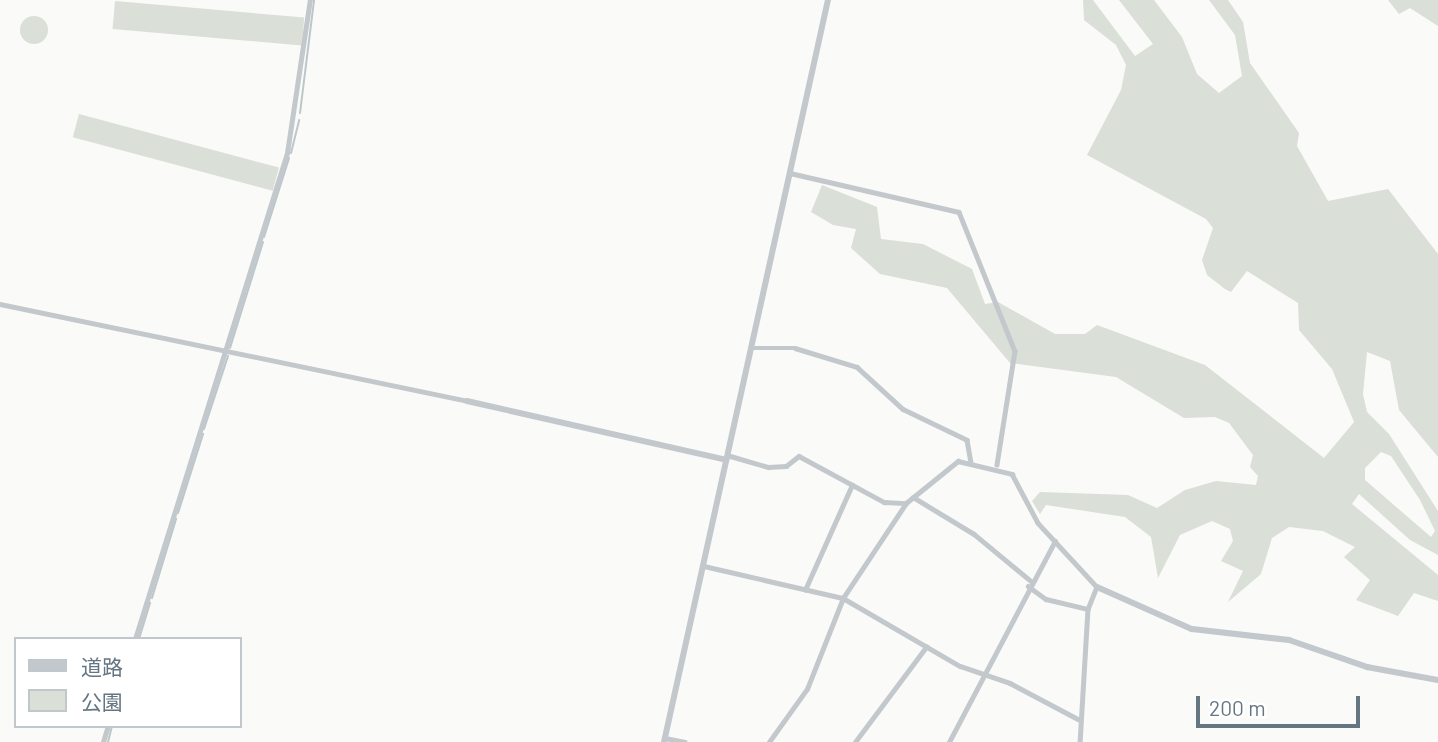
<!DOCTYPE html>
<meta charset="utf-8">
<style>
body{margin:0}
#map{position:relative;width:1438px;height:742px;overflow:hidden;background:#fafaf8;font-family:Barlow,"Noto Sans JP",sans-serif}
div>[style]{position:absolute}
.green>*{inset:0;background:#dadfd7;transform-origin:0 0}
.round{border-radius:50%}
.stream>*{height:2px;margin:-1px;padding:0 1px;transform-origin:1px;border-radius:1px;background:#bbc7cb}
.minor>*{height:4.5px;margin:-2.25px;padding:0 2.25px;transform-origin:2.25px;border-radius:2.25px;background:#c3c8cc}
.tertiary>*{height:6px;margin:-3px;padding:0 3px;transform-origin:3px;border-radius:3px;background:#c3c8cc}
span{translate:-50% -50%;white-space:nowrap;text-align:center;line-height:1.15;-webkit-text-stroke:7px #fff;paint-order:stroke}
.legend{position:absolute;left:14px;top:637px;width:228px;height:91px;box-sizing:border-box;background:#fff;border:2px solid #c1c8cd;margin:0;padding:9px 12px;list-style:none;font-size:21px;color:#657683}
.legend li{display:flex;align-items:center;gap:14px;height:35px}
.legend b{width:35px;border:2px solid #c1c8cd}
.scale{position:absolute;left:1196px;top:696px;width:164px;height:32px;box-sizing:border-box;border:4px solid #657683;border-top:0;padding-left:9px;font-size:21px;line-height:24px;white-space:nowrap;color:#657683;-webkit-text-stroke:5px #fff;paint-order:stroke}
</style>
<div id="map">
<div class="green">
<i style="clip-path:polygon(evenodd,1083px 0,1093px 0,1135px 56px,1153px 44px,1119px 0,1154px 0,1182px 37px,1197px 74px,1219px 93px,1242px 76px,1235px 35px,1209px 0,1228px 0,1243px 22px,1250px 63px,1299px 133px,1297px 146px,1328px 201px,1388px 189px,1438px 254px,1438px 457px,1399px 410px,1390px 361px,1367px 352px,1363px 394px,1367px 412px,1389px 434px,1438px 511px,1438px 555px,1410px 540px,1359px 494px,1352px 504px,1438px 575px,1438px 601px,1414px 593px,1398px 616px,1356px 600px,1370px 580px,1344px 557px,1355px 547px,1323px 531px,1289px 527px,1272px 538px,1261px 574px,1228px 602px,1243px 571px,1221px 561px,1233px 541px,1230px 529px,1212px 521px,1180px 535px,1158px 578px,1151px 537px,1125px 517px,1046px 505px,1040px 514px,1032px 501px,1040px 492px,1128px 495px,1157px 508px,1185px 490px,1216px 481px,1256px 485px,1258px 476px,1250px 467px,1253px 455px,1229px 423px,1215px 417px,1184px 418px,1116px 377px,1010px 363px,947px 288px,880px 274px,851px 248px,856px 229px,833px 225px,811px 212px,822px 185px,877px 207px,881px 239px,923px 244px,972px 269px,985px 304px,998px 302px,1055px 334px,1085px 334px,1097px 325px,1205px 365px,1324px 458px,1354px 422px,1332px 369px,1299px 330px,1298px 303px,1247px 271px,1231px 292px,1225px 289px,1207px 275px,1202px 260px,1213px 228px,1206px 219px,1087px 155px,1121px 90px,1126px 65px,1116px 45px,1084px 20px,1083px 0,1381px 452px,1391px 456px,1420px 500px,1435px 531px,1431px 537px,1365px 480px,1365px 468px,1381px 452px)"></i>
<i style="clip-path:polygon(1388px 0,1438px 0,1438px 26px,1410px 8px,1399px 14px)"></i>
<i style="left:115px;top:1px;width:190px;height:28px;rotate:5deg"></i>
<i class="round" style="left:20px;top:16px;width:28px;height:28px"></i>
<i style="left:79px;top:114px;width:207px;height:24px;rotate:15deg"></i>
</div>
<div class="stream">
<i style="left:300px;top:113px;width:114px;rotate:-82.9deg"></i>
<i style="left:291px;top:153px;width:34px;rotate:-76deg"></i>
<i style="left:264px;top:237px;width:83px;rotate:-72.4deg"></i>
<i style="left:230px;top:348px;width:111px;rotate:-72.7deg"></i>
<i style="left:204px;top:429px;width:77px;rotate:-71.8deg"></i>
<i style="left:178px;top:513px;width:83px;rotate:-72.4deg"></i>
<i style="left:152px;top:598px;width:83px;rotate:-73.1deg"></i>
<i style="left:139px;top:639px;width:38px;rotate:-73deg"></i>
<i style="left:108px;top:742px;width:16px;rotate:-76deg"></i>
</div>
<div class="minor">
<i style="left:790px;top:173px;width:173px;rotate:13deg"></i>
<i style="left:959px;top:212px;width:150px;rotate:68.1deg"></i>
<i style="left:1015px;top:351px;width:115px;rotate:99deg"></i>
<i style="left:0;top:304px;width:477px;rotate:11.7deg"></i>
<i style="left:751px;top:348px;width:44px"></i>
<i style="left:795px;top:348px;width:65px;rotate:17deg"></i>
<i style="left:857px;top:367px;width:62px;rotate:42.4deg"></i>
<i style="left:903px;top:409px;width:71px;rotate:25.8deg"></i>
<i style="left:967px;top:440px;width:22px;rotate:80deg"></i>
<i style="left:727px;top:455px;width:43px;rotate:16.3deg"></i>
<i style="left:768px;top:467px;width:18px;rotate:-3deg"></i>
<i style="left:786px;top:466px;width:16px;rotate:-38deg"></i>
<i style="left:799px;top:456px;width:97px;rotate:28.4deg"></i>
<i style="left:884px;top:502px;width:21px;rotate:3deg"></i>
<i style="left:913px;top:497px;width:71px;rotate:31.2deg"></i>
<i style="left:974px;top:534px;width:74px;rotate:39.5deg"></i>
<i style="left:704px;top:566px;width:143px;rotate:13deg"></i>
<i style="left:843px;top:598px;width:135px;rotate:30.2deg"></i>
<i style="left:960px;top:666px;width:53px;rotate:18.8deg"></i>
<i style="left:1010px;top:683px;width:77px;rotate:27.9deg"></i>
<i style="left:1028px;top:586px;width:22px;rotate:36deg"></i>
<i style="left:1046px;top:599px;width:43px;rotate:13.4deg"></i>
<i style="left:805px;top:590px;width:115px;rotate:-65.9deg"></i>
<i style="left:135px;top:639px;width:509px;rotate:-72.63deg"></i>
<i style="left:287px;top:153px;width:155px;rotate:-81.5deg"></i>
<i style="left:665px;top:738px;width:20px;rotate:11deg"></i>
<i style="left:103px;top:742px;width:17px;rotate:-73deg"></i>
<i style="left:769px;top:742px;width:65px;rotate:-54.4deg"></i>
<i style="left:807px;top:689px;width:98px;rotate:-68.4deg"></i>
<i style="left:843px;top:598px;width:114px;rotate:-56.4deg"></i>
<i style="left:906px;top:503px;width:67px;rotate:-38.9deg"></i>
<i style="left:958px;top:461px;width:56px;rotate:13.5deg"></i>
<i style="left:1012px;top:474px;width:55px;rotate:62deg"></i>
<i style="left:1038px;top:523px;width:87px;rotate:47.3deg"></i>
<i style="left:1097px;top:587px;width:24px;rotate:112deg"></i>
<i style="left:1088px;top:609px;width:133px;rotate:93.4deg"></i>
<i style="left:855px;top:742px;width:119px;rotate:-53.2deg"></i>
<i style="left:949px;top:742px;width:227px;rotate:-62.2deg"></i>
</div>
<div class="tertiary">
<i style="left:467px;top:401px;width:266px;rotate:12.8deg"></i>
<i style="left:1097px;top:587px;width:104px;rotate:23.9deg"></i>
<i style="left:1192px;top:629px;width:98px;rotate:6.5deg"></i>
<i style="left:1289px;top:640px;width:83px;rotate:19.1deg"></i>
<i style="left:1367px;top:667px;width:72px;rotate:10.4deg"></i>
<i style="left:664px;top:742px;width:760px;rotate:-77.54deg"></i>
</div>
<ul class="legend">
<li><b style="height:9px;background:#c3c8cc"></b>道路</li>
<li><b style="height:19px;background:#dadfd7"></b>公園</li>
</ul>
<div class="scale">200 m</div>
</div>
